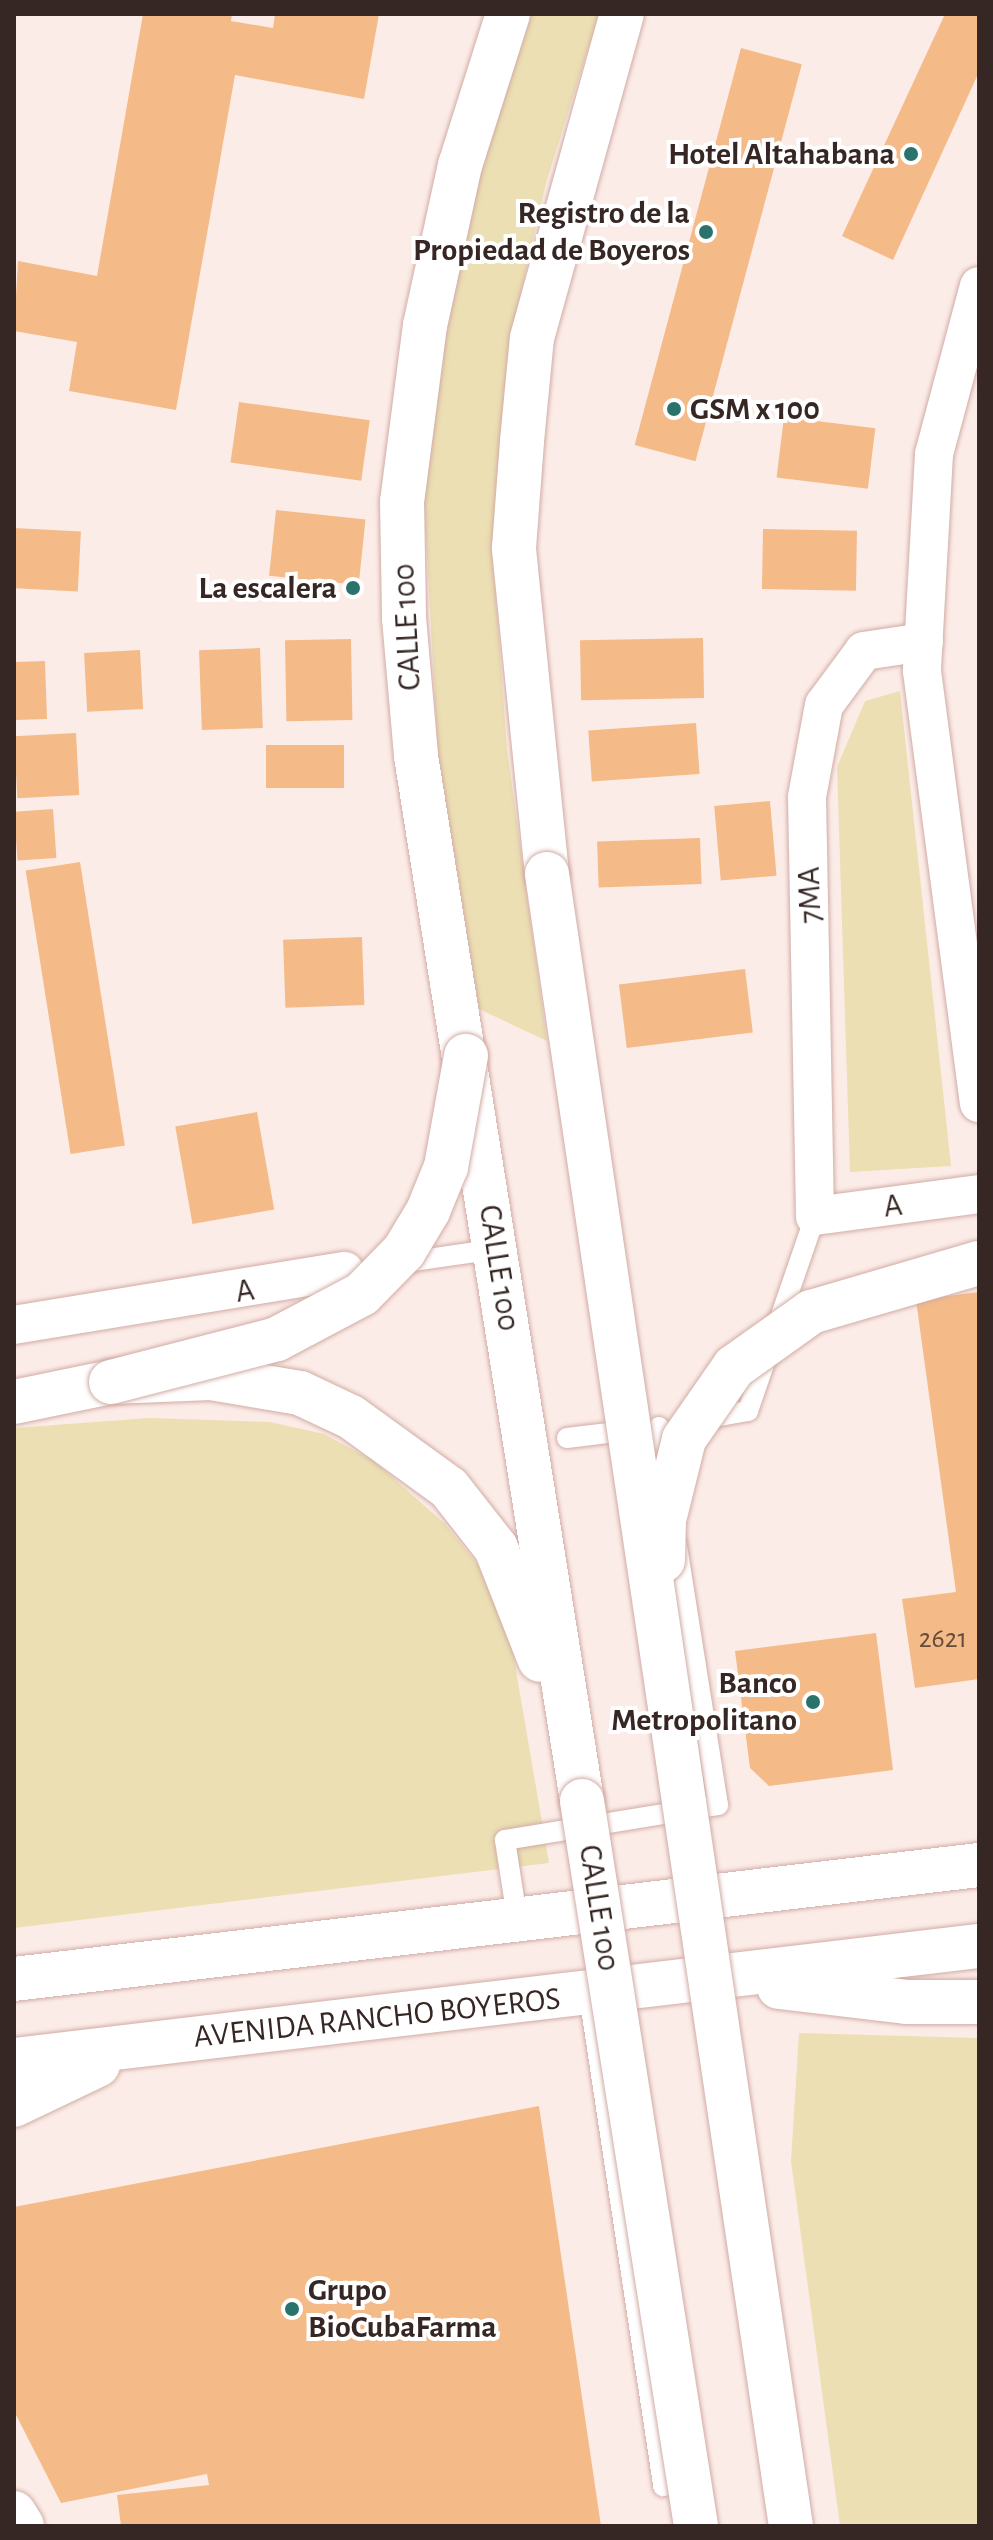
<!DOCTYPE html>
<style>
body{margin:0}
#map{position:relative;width:993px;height:2540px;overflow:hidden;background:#fcece8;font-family:"Alegreya Sans",sans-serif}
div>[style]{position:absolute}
.green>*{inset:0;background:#ecdfb3}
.building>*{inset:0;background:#f4bb88;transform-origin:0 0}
.roads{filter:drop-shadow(0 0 2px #d1aca4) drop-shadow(0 0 2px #d1aca4)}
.lane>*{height:20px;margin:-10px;padding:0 10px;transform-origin:10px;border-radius:10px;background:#fff}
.street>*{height:38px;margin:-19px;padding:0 19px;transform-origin:19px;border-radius:19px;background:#fff}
.highway>*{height:44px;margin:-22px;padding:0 22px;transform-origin:22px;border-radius:22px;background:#fff}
.bridges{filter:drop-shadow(0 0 2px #d1aca4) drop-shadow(0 0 2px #d1aca4)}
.highway-bridge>*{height:44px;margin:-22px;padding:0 22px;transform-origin:22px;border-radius:22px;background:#fff}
.dots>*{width:22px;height:22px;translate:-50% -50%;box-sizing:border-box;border:4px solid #fff;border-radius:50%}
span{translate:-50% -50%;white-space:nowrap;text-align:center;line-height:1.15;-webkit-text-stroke:8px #fff;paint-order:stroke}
.number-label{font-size:28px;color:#664c3d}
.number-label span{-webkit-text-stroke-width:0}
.poi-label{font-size:32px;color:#362724;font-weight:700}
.right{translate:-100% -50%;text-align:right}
.left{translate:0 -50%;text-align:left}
.street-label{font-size:32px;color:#362724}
.frame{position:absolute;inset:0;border:16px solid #362724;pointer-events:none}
</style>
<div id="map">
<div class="green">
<i style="clip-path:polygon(531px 14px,599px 14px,546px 183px,513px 327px,493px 555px,507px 749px,547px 1041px,479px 1009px,438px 754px,424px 499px,445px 324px,478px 177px)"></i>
<i style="clip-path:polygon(900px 691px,951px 1166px,850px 1172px,837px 767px,865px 701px)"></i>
<i style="clip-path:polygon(149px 1418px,270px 1422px,324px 1434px,374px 1461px,445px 1524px,478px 1565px,511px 1641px,549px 1863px,14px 1928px,14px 1428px)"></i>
<i style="clip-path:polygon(799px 2033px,979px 2038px,979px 2526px,840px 2526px,791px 2161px)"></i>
</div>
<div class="building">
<i style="clip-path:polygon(143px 14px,232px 14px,231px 21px,273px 28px,275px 14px,379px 14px,364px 99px,235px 75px,176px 410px,69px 391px,77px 342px,14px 331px,18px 261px,97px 276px)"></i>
<i style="clip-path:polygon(945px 14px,979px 14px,979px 72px,893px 260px,842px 236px)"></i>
<i style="left:741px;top:48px;width:63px;height:411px;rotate:15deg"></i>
<i style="left:239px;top:402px;width:132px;height:61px;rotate:8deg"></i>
<i style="left:784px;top:417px;width:92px;height:61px;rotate:7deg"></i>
<i style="left:276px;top:510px;width:90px;height:66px;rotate:6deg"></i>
<i style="left:14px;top:528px;width:67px;height:60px;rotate:3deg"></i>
<i style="left:763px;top:529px;width:94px;height:60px;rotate:1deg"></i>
<i style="left:703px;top:638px;width:60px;height:123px;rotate:89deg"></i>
<i style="left:351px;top:639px;width:81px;height:66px;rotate:89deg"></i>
<i style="left:260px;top:648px;width:80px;height:61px;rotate:88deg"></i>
<i style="left:140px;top:650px;width:59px;height:56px;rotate:87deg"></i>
<i style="left:45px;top:661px;width:58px;height:31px;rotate:88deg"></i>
<i style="left:696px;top:723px;width:51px;height:108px;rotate:86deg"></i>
<i style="left:76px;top:733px;width:62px;height:62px;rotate:87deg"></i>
<i style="left:266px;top:745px;width:78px;height:43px"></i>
<i style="left:770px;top:801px;width:75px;height:56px;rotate:85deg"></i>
<i style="left:53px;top:809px;width:49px;height:39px;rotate:86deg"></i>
<i style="left:700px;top:838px;width:46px;height:103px;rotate:88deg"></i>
<i style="left:80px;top:862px;width:287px;height:55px;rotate:81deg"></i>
<i style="left:362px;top:937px;width:68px;height:79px;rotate:88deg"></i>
<i style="left:745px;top:969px;width:64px;height:127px;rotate:83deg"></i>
<i style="left:257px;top:1112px;width:99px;height:83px;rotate:80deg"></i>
<i style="clip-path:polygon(979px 1292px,979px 1679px,915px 1688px,902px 1599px,956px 1592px,916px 1300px)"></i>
<i style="clip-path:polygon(876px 1633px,893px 1770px,769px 1786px,750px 1768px,735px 1651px)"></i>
<i style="clip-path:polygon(539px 2106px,601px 2526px,121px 2526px,117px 2495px,209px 2485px,207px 2474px,61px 2503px,14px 2411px,14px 2207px)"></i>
</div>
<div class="roads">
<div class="lane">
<i style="left:400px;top:1263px;width:76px;rotate:-8.3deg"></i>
<i style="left:703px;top:1419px;width:46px;rotate:-10.1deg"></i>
<i style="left:748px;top:1411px;width:206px;rotate:-71deg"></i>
<i style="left:659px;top:1427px;width:39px;rotate:81deg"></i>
<i style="left:567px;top:1438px;width:65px;rotate:-7deg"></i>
<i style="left:518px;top:1924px;width:85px;rotate:-98.8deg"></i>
<i style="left:505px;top:1840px;width:216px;rotate:-9.3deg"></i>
<i style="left:718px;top:1805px;width:263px;rotate:-99deg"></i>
<i style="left:589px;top:1995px;width:497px;rotate:81.4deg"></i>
</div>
<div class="street">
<i style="left:979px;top:286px;width:174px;rotate:105deg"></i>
<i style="left:934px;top:454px;width:217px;rotate:93.2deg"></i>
<i style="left:922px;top:671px;width:436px;rotate:82.5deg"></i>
<i style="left:924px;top:642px;width:61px;rotate:171.5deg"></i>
<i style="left:864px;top:651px;width:67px;rotate:126.5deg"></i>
<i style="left:824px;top:705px;width:94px;rotate:100.5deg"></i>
<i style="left:807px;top:797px;width:419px;rotate:88.9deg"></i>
<i style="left:815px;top:1216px;width:165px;rotate:-7.6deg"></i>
<i style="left:14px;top:1325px;width:335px;rotate:-9.3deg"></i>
</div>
<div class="highway">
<i style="left:508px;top:14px;width:158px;rotate:107.6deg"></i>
<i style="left:460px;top:165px;width:164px;rotate:102.3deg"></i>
<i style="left:425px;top:325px;width:177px;rotate:97.4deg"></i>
<i style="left:402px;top:501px;width:117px;rotate:89deg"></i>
<i style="left:404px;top:618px;width:139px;rotate:85deg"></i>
<i style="left:416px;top:756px;width:1058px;rotate:80.97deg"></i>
<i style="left:547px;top:874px;width:328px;rotate:-95.8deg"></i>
<i style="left:514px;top:548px;width:107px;rotate:-85.7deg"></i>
<i style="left:522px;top:441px;width:103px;rotate:-84.5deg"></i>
<i style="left:532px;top:338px;width:336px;rotate:-74.5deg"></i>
<i style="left:14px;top:1402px;width:99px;rotate:-11.7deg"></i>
<i style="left:111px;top:1382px;width:100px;rotate:-2.3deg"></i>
<i style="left:211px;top:1378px;width:90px;rotate:9.6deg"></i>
<i style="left:300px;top:1393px;width:56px;rotate:25.2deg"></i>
<i style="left:351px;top:1417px;width:121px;rotate:35.9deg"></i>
<i style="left:449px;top:1488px;width:76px;rotate:51.9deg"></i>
<i style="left:496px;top:1548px;width:120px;rotate:68.6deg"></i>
<i style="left:14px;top:1979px;width:972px;rotate:-6.74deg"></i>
<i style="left:779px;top:1987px;width:128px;rotate:6.7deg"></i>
<i style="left:906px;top:2002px;width:73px"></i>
<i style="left:14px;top:2060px;width:972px;rotate:-6.74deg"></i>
<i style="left:14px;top:2105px;width:93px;rotate:-25.5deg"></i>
<i style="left:14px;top:2513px;width:15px;rotate:58deg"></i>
</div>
</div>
<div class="bridges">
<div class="highway-bridge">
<i style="left:547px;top:874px;width:1670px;rotate:81.6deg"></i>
<i style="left:111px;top:1382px;width:171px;rotate:-14.5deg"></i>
<i style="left:277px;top:1339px;width:96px;rotate:-27.9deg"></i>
<i style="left:362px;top:1294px;width:60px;rotate:-45.7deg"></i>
<i style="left:404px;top:1251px;width:47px;rotate:-59deg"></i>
<i style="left:428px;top:1211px;width:48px;rotate:-67.8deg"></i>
<i style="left:446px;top:1167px;width:113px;rotate:-79.8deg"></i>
<i style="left:663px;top:1560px;width:40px;rotate:-88.6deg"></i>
<i style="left:664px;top:1520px;width:83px;rotate:-76.1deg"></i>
<i style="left:684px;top:1439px;width:88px;rotate:-55.2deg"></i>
<i style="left:734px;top:1367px;width:95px;rotate:-35.5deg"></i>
<i style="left:811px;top:1312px;width:175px;rotate:-16.3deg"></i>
<i style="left:582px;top:1801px;width:734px;rotate:81.06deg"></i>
</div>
</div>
<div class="dots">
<i style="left:911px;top:154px;background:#2a736c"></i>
<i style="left:706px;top:232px;background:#2a736c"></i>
<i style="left:674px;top:409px;background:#2a736c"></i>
<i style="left:353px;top:588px;background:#2a736c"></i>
<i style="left:813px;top:1702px;background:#2a736c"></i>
<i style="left:292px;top:2309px;background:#2a736c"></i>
</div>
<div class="number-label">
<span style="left:943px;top:1639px">2621</span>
</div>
<div class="poi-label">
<span class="right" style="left:895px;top:154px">Hotel Altahabana</span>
<span class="right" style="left:690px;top:232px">Registro de la<br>Propiedad de Boyeros</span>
<span class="left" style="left:690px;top:409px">GSM x 100</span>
<span class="right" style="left:337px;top:588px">La escalera</span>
<span class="right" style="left:797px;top:1702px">Banco<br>Metropolitano</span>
<span class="left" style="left:308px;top:2309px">Grupo<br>BioCubaFarma</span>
</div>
<div class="street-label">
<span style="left:407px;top:627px;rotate:-93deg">CALLE 100</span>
<span style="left:810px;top:895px;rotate:-92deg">7MA</span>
<span style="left:893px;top:1206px;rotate:-7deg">A</span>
<span style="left:499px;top:1268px;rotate:81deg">CALLE 100</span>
<span style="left:245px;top:1291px;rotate:-9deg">A</span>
<span style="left:599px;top:1908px;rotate:81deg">CALLE 100</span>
<span style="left:377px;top:2018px;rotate:-6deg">AVENIDA RANCHO BOYEROS</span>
</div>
<div class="frame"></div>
</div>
